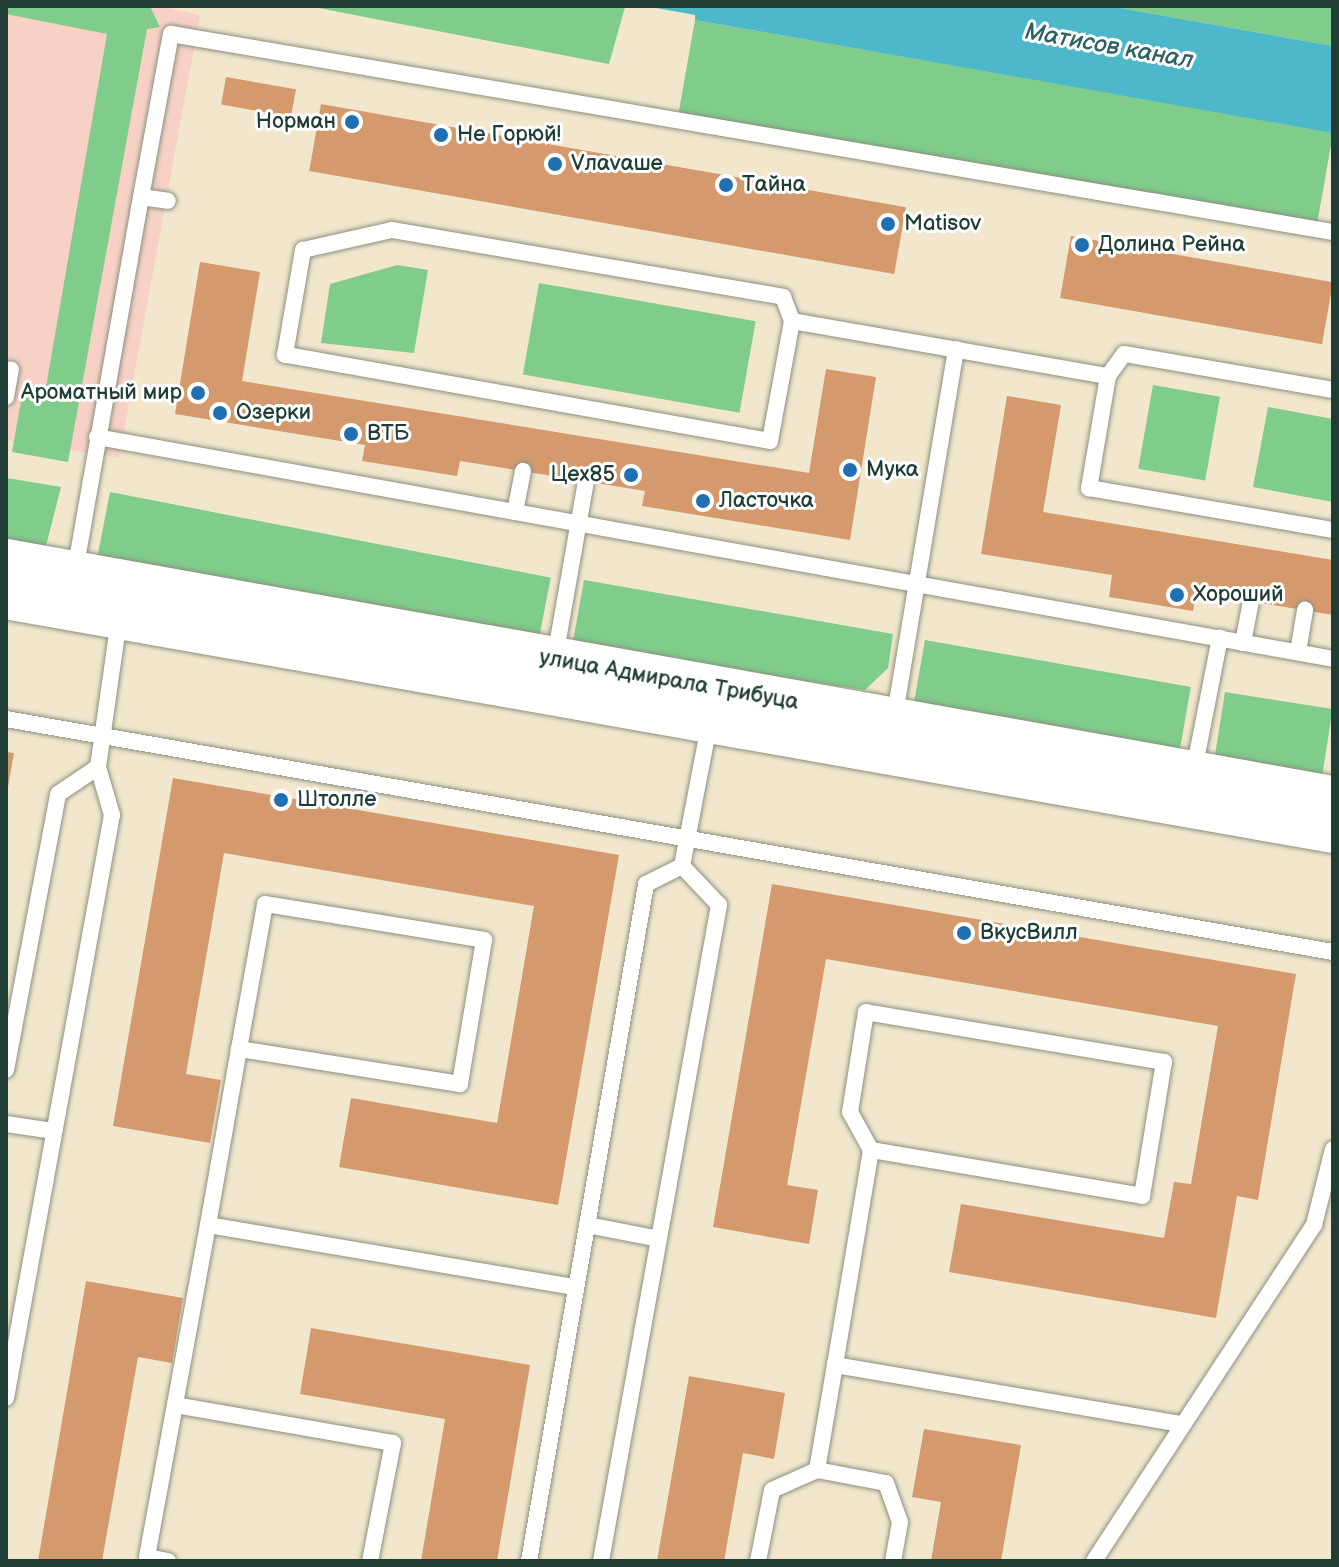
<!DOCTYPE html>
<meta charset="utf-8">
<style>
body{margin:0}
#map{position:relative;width:1339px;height:1567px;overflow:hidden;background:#f2e6cc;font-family:"Balsamiq Sans",sans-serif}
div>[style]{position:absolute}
.built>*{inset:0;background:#f7d1c6}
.green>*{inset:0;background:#80cc8a;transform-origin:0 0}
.water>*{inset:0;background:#4db8c9}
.building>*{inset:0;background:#d49a6e;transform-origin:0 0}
.roads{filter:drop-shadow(0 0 2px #889280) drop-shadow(0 0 2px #889280)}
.lane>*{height:16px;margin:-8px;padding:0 8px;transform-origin:8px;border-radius:8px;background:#fff}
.secondary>*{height:44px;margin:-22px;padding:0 22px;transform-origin:22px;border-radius:22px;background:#fff}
.dots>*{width:22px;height:22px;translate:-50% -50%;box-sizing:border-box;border:4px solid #fff;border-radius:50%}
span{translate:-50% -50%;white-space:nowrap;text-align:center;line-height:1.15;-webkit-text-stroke:6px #fff;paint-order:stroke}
.poi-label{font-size:22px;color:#1f3d34}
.right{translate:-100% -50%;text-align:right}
.left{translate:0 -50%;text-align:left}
.street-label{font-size:22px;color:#1f3d34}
.water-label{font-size:24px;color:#2d6261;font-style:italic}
.frame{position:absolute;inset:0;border:8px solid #1f3d34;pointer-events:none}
</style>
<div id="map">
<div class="built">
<i style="clip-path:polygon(6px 6px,157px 6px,200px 15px,119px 458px,6px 440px)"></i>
</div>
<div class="green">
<i style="clip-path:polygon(6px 6px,150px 6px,160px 27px,147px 29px,68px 462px,12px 452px,24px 384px,46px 387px,107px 34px,6px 14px)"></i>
<i style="clip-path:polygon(308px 6px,618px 6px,625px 7px,609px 64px)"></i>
<i style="clip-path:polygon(1109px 6px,1333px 6px,1333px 46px)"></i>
<i style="left:695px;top:20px;width:648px;height:103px;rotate:10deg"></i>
<i style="clip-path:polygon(397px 265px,428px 270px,414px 353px,321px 343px,330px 284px)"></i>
<i style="left:539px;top:283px;width:220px;height:93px;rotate:10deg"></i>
<i style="left:1153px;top:385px;width:68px;height:85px;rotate:10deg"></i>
<i style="clip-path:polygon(1268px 407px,1333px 419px,1333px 502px,1253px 487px)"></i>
<i style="clip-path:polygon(7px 478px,61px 487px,44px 554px,6px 546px)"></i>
<i style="left:110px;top:492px;width:449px;height:68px;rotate:11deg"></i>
<i style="clip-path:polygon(584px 580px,893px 634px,888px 668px,865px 690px,572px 647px)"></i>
<i style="left:925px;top:640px;width:270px;height:69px;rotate:10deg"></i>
<i style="left:1225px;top:692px;width:109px;height:71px;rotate:9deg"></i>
</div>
<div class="water">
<i style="clip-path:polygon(645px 6px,1109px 6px,1333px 46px,1333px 133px,695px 20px,695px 15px)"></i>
</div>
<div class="building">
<i style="left:226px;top:77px;width:71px;height:28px;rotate:10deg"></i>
<i style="left:321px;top:104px;width:594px;height:68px;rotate:10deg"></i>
<i style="left:1071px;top:236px;width:266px;height:63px;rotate:10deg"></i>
<i style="clip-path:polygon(200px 262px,260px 272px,242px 381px,809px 473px,826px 369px,876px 377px,850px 540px,642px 506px,645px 491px,460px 461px,457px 476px,362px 461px,365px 445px,175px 414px)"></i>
<i style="clip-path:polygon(1007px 396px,1061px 405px,1043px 512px,1333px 560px,1333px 615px,1196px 592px,1193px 611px,1109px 597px,1112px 575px,981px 554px)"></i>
<i style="clip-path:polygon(6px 752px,14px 753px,8px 787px,6px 786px)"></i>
<i style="clip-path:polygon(173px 778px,619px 855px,558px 1205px,339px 1167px,351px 1098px,497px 1123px,534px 906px,224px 853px,186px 1074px,221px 1080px,210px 1143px,113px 1126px)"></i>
<i style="clip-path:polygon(772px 884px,1296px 974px,1258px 1200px,1237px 1196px,1216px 1318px,949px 1272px,961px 1204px,1164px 1238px,1174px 1182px,1191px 1184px,1218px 1026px,826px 959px,787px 1185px,818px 1190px,809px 1244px,713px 1227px)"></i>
<i style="clip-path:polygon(86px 1281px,183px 1298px,172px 1363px,138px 1357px,102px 1561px,38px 1561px)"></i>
<i style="clip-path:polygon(311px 1328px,530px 1365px,497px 1561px,421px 1561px,445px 1419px,300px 1394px)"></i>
<i style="clip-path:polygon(689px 1376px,785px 1393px,774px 1459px,743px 1453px,724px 1561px,657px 1561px)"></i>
<i style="clip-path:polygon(924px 1429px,1021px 1445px,1001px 1561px,931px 1561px,941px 1502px,912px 1497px)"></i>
</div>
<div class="roads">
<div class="lane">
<i style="left:141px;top:197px;width:166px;rotate:-79.6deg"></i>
<i style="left:171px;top:34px;width:1179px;rotate:9.67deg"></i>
<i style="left:392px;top:230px;width:397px;rotate:9.7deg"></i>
<i style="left:783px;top:297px;width:26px;rotate:69deg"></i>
<i style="left:792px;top:321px;width:122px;rotate:100.4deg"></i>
<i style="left:770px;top:441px;width:493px;rotate:-169.9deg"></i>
<i style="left:285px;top:355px;width:107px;rotate:-80.3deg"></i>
<i style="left:303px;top:250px;width:91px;rotate:-12.7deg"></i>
<i style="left:792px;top:321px;width:321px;rotate:9.9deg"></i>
<i style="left:1333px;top:390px;width:212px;rotate:-170.2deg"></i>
<i style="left:1124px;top:354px;width:27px;rotate:126deg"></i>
<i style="left:1108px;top:376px;width:114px;rotate:99.6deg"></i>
<i style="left:1089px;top:488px;width:248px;rotate:9.8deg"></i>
<i style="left:6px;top:397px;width:28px;rotate:-80deg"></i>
<i style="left:97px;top:437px;width:1256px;rotate:10.18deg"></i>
<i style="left:515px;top:512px;width:42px;rotate:-79deg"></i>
<i style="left:75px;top:571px;width:380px;rotate:-80deg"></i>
<i style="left:141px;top:197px;width:27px;rotate:8deg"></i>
<i style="left:1243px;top:643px;width:43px;rotate:-79.2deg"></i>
<i style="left:1298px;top:652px;width:43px;rotate:-80.5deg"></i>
<i style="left:555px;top:657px;width:178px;rotate:-80deg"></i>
<i style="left:6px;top:719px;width:1347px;rotate:9.96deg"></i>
<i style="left:894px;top:720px;width:376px;rotate:-80.5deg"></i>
<i style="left:1194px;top:770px;width:135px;rotate:-78.9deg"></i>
<i style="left:6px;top:1070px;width:281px;rotate:-79.3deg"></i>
<i style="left:58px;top:794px;width:48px;rotate:-34deg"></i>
<i style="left:6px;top:1124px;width:49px;rotate:8.3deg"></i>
<i style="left:871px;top:1150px;width:275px;rotate:9.6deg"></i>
<i style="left:1142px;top:1196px;width:136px;rotate:-80.7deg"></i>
<i style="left:1164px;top:1062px;width:302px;rotate:-170.5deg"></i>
<i style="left:866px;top:1012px;width:101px;rotate:99.1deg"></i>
<i style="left:850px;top:1112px;width:43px;rotate:61.1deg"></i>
<i style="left:871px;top:1150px;width:218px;rotate:99.5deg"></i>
<i style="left:835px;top:1365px;width:351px;rotate:9.7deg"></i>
<i style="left:208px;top:1225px;width:179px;rotate:-80deg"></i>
<i style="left:239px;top:1049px;width:147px;rotate:-79.8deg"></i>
<i style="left:265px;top:904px;width:222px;rotate:9.3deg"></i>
<i style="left:484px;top:940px;width:146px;rotate:99.5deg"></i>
<i style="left:460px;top:1084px;width:224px;rotate:-171deg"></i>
<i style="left:587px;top:1225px;width:73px;rotate:11deg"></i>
<i style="left:6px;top:1398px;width:593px;rotate:-79.7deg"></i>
<i style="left:112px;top:815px;width:50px;rotate:-106.3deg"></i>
<i style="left:98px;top:767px;width:148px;rotate:-81.9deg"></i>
<i style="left:175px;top:1405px;width:221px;rotate:9.9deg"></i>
<i style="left:393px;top:1443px;width:120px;rotate:101deg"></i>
<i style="left:817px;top:1470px;width:107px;rotate:-80.3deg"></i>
<i style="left:168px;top:1561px;width:21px;rotate:-169deg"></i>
<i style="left:147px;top:1557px;width:338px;rotate:-79.6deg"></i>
<i style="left:208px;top:1225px;width:373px;rotate:9.6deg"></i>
<i style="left:529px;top:1561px;width:687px;rotate:-80.19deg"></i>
<i style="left:646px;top:884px;width:40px;rotate:-26.6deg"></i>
<i style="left:682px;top:866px;width:148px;rotate:-79.1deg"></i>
<i style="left:601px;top:1561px;width:667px;rotate:-79.8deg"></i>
<i style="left:719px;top:905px;width:54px;rotate:-133.5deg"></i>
<i style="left:758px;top:1561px;width:72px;rotate:-78.8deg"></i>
<i style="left:772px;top:1490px;width:49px;rotate:-24deg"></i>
<i style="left:817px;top:1470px;width:70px;rotate:10.7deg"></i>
<i style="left:886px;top:1483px;width:41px;rotate:70.3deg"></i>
<i style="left:900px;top:1522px;width:40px;rotate:100deg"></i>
<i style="left:1094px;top:1561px;width:402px;rotate:-56.8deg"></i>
<i style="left:1314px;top:1225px;width:78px;rotate:-76deg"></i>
</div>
<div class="secondary">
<i style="left:6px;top:561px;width:1348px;rotate:10.13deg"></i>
<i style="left:6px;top:597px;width:1347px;rotate:10deg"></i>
</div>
</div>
<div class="dots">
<i style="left:352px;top:122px;background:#1f6fb2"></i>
<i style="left:441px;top:135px;background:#1f6fb2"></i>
<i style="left:555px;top:164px;background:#1f6fb2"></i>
<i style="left:726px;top:185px;background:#1f6fb2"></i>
<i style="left:888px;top:224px;background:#1f6fb2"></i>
<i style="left:1082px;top:245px;background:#1f6fb2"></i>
<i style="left:198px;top:393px;background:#1f6fb2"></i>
<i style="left:220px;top:413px;background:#1f6fb2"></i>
<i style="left:351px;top:434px;background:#1f6fb2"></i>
<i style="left:850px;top:470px;background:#1f6fb2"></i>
<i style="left:631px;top:475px;background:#1f6fb2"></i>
<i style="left:703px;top:501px;background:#1f6fb2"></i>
<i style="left:1177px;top:595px;background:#1f6fb2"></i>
<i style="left:281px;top:800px;background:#1f6fb2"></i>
<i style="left:964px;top:933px;background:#1f6fb2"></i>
</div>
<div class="poi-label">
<span class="right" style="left:336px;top:122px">Норман</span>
<span class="left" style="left:457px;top:135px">Не Горюй!</span>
<span class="left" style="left:571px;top:164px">Vлаvаше</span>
<span class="left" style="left:742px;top:185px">Тайна</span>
<span class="left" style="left:904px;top:224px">Matisov</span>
<span class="left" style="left:1098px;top:245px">Долина Рейна</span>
<span class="right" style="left:182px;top:393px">Ароматный мир</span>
<span class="left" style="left:236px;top:413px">Озерки</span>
<span class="left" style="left:367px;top:434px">ВТБ</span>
<span class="left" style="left:866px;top:470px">Мука</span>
<span class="right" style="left:615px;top:475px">Цех85</span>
<span class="left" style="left:719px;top:501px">Ласточка</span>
<span class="left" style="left:1193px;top:595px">Хороший</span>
<span class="left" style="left:297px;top:800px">Штолле</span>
<span class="left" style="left:980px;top:933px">ВкусВилл</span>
</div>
<div class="street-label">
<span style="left:669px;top:680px;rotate:10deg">улица Адмирала Трибуца</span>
</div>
<div class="water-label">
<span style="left:1109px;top:46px;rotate:10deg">Матисов канал</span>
</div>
<div class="frame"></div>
</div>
